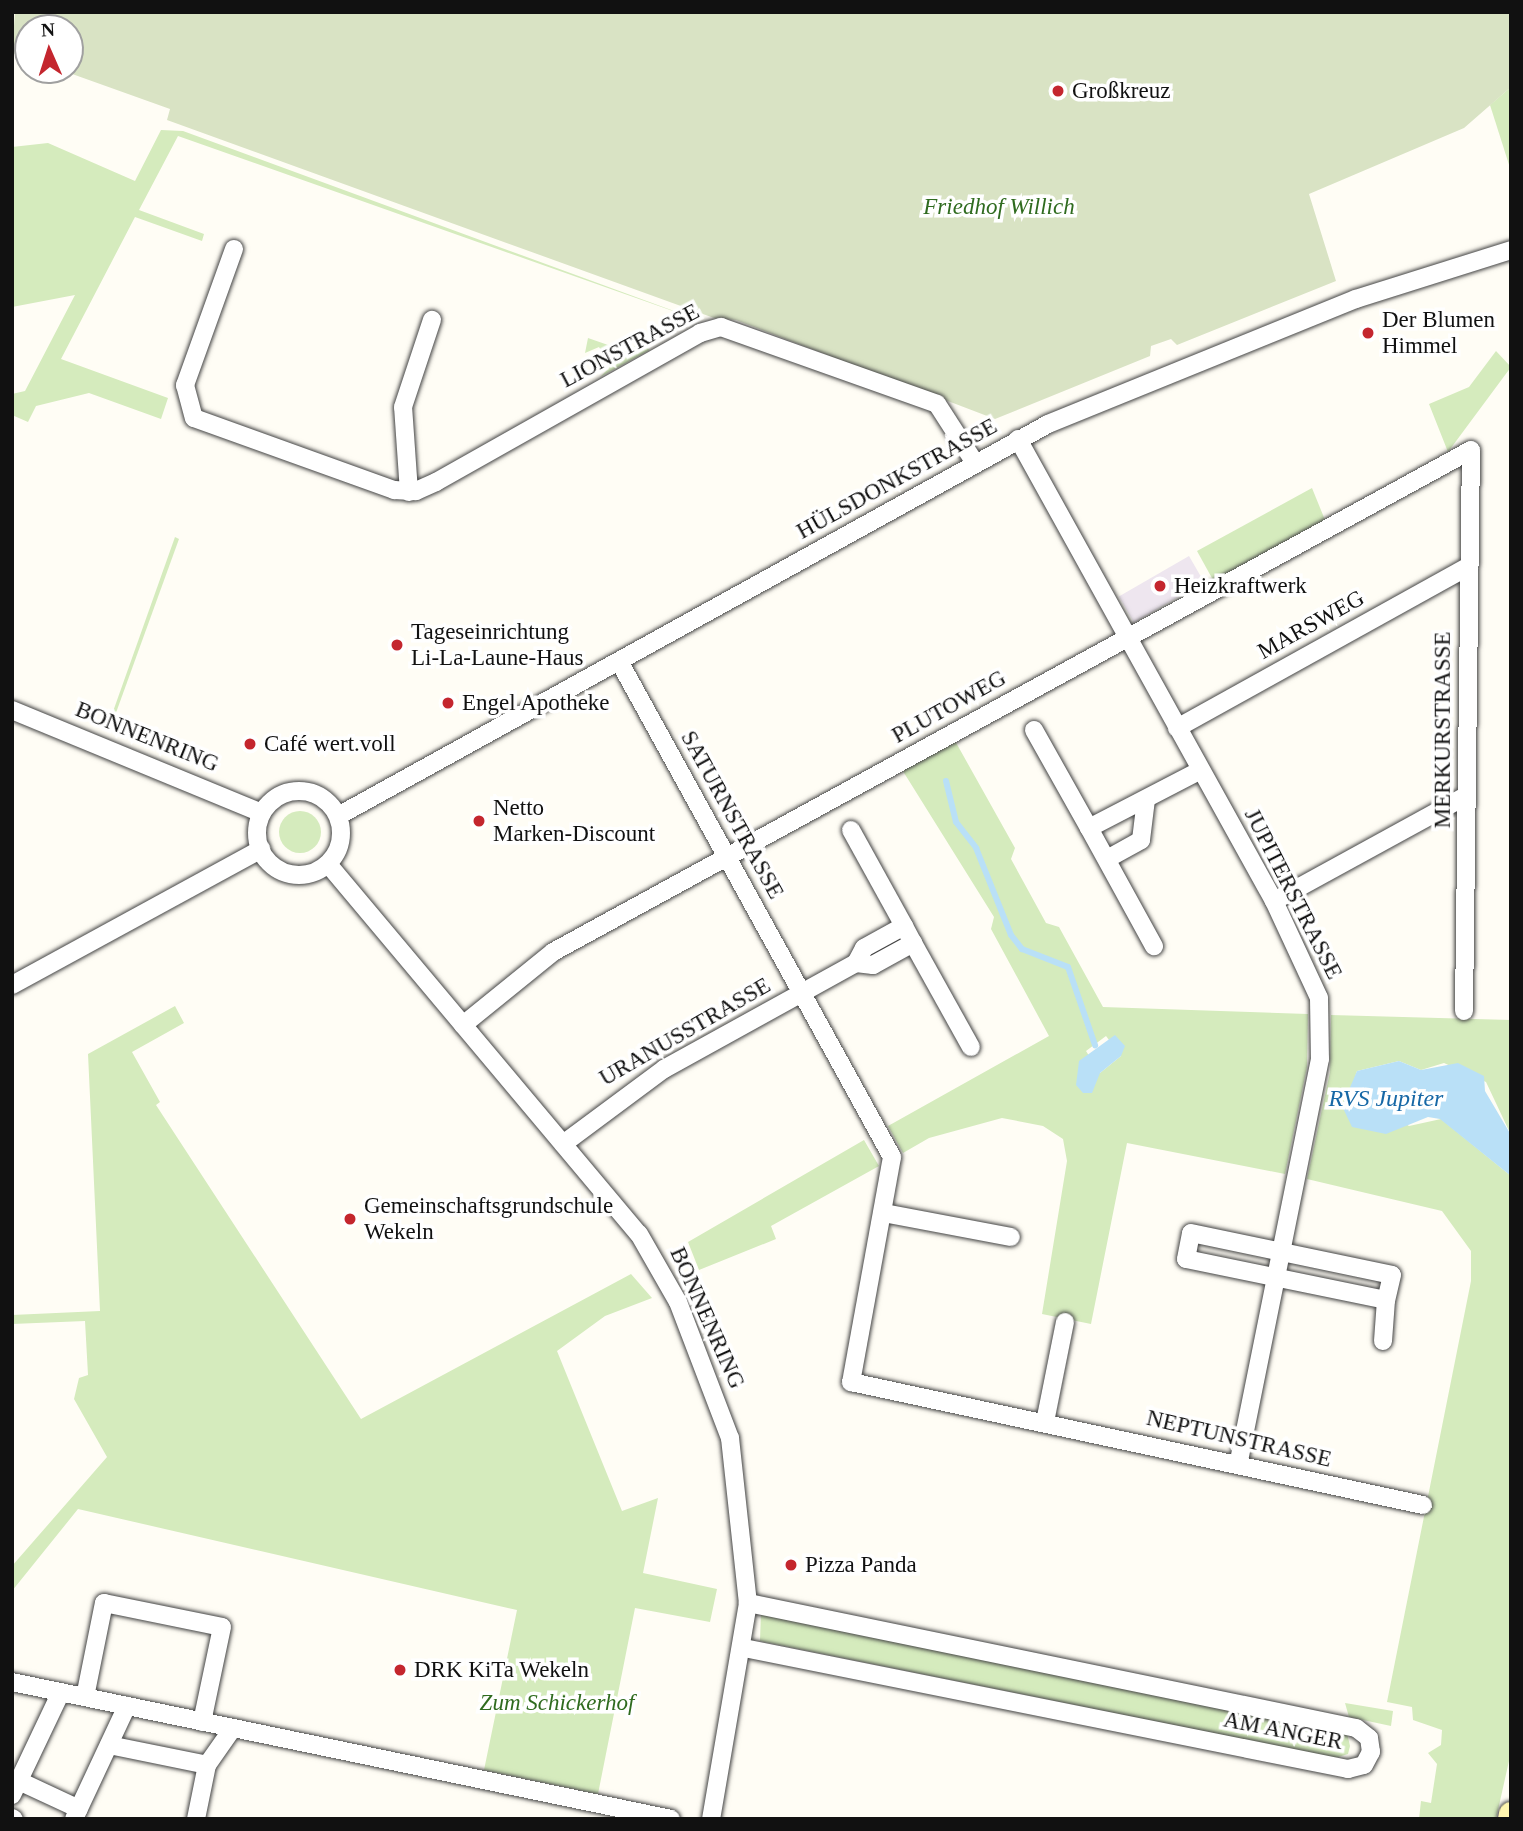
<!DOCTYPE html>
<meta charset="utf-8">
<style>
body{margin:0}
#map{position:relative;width:1523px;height:1831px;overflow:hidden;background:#fffdf5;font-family:Georgia,serif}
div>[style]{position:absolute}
.industrial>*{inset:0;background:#eee6ef;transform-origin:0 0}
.green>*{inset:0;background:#d5ebbd}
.round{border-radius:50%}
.cemetery>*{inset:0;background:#d9e3c4}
.water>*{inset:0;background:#b9e0f7}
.stream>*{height:6px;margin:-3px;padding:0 3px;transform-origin:3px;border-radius:3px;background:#b9e0f7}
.roads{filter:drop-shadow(0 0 2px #444) drop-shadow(0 0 2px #444)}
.street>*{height:18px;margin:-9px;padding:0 9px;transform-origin:9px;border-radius:9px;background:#fff}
.street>.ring{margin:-9px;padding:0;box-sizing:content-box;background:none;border:18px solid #fff;border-radius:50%}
.secondary>*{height:24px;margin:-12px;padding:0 12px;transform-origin:12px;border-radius:12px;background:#fff6b0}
.dots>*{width:19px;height:19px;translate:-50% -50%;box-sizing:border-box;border:4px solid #fff;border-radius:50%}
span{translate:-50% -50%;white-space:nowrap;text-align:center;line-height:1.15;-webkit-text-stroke:7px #fff;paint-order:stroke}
.poi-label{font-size:23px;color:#111}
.left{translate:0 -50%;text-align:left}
.park-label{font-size:23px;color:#2f6b1f;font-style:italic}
.street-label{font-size:23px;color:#111}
.water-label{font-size:24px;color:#1768a6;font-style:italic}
.frame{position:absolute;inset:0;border:14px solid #111;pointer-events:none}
.north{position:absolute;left:14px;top:14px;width:70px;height:70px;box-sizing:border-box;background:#fff;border:2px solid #a0a0a0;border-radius:50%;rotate:357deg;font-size:19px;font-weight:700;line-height:28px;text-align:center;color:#111}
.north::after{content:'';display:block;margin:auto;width:24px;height:32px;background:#c4262e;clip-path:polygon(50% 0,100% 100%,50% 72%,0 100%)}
</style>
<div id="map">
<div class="industrial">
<i style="left:1189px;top:556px;width:30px;height:81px;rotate:60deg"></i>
</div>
<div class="green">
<i style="clip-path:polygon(1511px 87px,1511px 171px,1490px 105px)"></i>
<i style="clip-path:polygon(161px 130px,183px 131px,704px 322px,178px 136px,139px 210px,204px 234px,202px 241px,135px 217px,61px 359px,168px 398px,161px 419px,89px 393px,36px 406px,28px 422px,12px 415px,12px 394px,25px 391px,75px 295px,12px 307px,12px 147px,48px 143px,135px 181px)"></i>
<i style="clip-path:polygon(588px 338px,631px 353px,638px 340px,650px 350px,600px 377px,610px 367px,599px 347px,585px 353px)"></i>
<i style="clip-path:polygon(1496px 351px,1511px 367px,1448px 452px,1429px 404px,1469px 387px)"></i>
<i style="clip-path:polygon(1312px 488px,1327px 525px,1222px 583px,1213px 580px,1197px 551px)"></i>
<i style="clip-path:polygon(175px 537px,179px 539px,113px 721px,110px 720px)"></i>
<i style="clip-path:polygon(evenodd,954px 739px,1015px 848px,1011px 859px,1046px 923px,1059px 927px,1103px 1007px,1308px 1014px,1307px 1067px,1285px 1174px,1127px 1143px,1091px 1324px,1042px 1314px,1067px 1161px,1063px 1139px,1043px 1126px,1002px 1118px,929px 1138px,903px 1153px,888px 1126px,1049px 1036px,991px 929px,994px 917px,901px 768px,954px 739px,1106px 1036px,1121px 1056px,1100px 1073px,1086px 1051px,1106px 1036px)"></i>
<i class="round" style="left:279px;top:811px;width:42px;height:42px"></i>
<i style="clip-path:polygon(175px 1006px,184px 1023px,132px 1052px,160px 1102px,156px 1105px,361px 1419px,631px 1274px,652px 1298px,605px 1316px,557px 1351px,622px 1511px,658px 1498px,643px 1573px,717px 1589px,710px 1622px,635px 1608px,598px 1794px,484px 1770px,517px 1610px,78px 1509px,12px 1591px,12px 1566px,107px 1457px,74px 1399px,79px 1378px,88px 1375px,85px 1321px,12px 1324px,12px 1315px,100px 1311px,88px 1054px)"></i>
<i style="clip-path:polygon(1331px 1015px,1511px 1020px,1511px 1135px,1486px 1082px,1444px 1063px,1421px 1070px,1399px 1061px,1357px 1071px,1352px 1086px,1409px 1126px,1441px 1119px,1511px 1176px,1511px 1752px,1496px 1819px,1419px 1819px,1421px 1801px,1431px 1803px,1437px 1764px,1428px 1753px,1441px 1745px,1442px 1730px,1413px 1720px,1412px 1707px,1387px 1702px,1471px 1281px,1471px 1251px,1442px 1211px,1307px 1179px,1330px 1072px)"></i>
<i style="clip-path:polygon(864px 1140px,879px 1166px,771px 1226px,776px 1239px,699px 1270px,688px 1242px)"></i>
<i style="clip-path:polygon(761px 1612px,1347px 1733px,1350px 1746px,1348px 1754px,1335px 1758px,760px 1641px)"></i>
<i style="clip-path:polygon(1345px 1703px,1393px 1711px,1391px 1726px,1349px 1717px)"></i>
</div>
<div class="cemetery">
<i style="clip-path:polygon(15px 12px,1511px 12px,1511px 87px,1464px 128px,1309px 194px,1336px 281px,1177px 345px,1171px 339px,1151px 346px,1150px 356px,995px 419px,736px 320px,714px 318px,167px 120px,170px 109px,61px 70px,70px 70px,70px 28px,28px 28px,28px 58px,12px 53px)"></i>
</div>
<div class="water">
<i style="clip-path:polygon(1115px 1035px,1125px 1046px,1121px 1056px,1100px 1073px,1092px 1093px,1083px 1093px,1076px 1085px,1079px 1061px)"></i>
<i style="clip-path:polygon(1399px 1061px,1421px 1070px,1458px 1063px,1484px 1076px,1485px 1091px,1511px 1135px,1511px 1176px,1440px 1119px,1428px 1117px,1386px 1134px,1352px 1127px,1342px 1106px,1357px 1071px)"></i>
</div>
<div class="stream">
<i style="left:946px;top:781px;width:42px;rotate:76.3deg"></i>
<i style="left:956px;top:822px;width:33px;rotate:52deg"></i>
<i style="left:976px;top:848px;width:94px;rotate:68.1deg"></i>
<i style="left:1011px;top:935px;width:18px;rotate:52deg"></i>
<i style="left:1022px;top:949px;width:49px;rotate:21.4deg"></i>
<i style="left:1068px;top:967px;width:83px;rotate:70.9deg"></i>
</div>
<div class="roads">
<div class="street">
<i style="left:234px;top:249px;width:145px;rotate:109.8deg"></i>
<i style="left:185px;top:385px;width:34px;rotate:75deg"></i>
<i style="left:194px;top:418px;width:213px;rotate:19.8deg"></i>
<i style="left:394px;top:490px;width:22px;rotate:3deg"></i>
<i style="left:416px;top:491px;width:22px;rotate:-24deg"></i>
<i style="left:436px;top:482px;width:303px;rotate:-29.4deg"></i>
<i style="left:700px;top:333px;width:22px;rotate:-16deg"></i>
<i style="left:721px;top:327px;width:229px;rotate:19.6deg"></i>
<i style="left:937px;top:404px;width:70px;rotate:57.2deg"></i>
<i style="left:1018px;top:439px;width:528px;rotate:61.01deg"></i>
<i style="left:1274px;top:901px;width:107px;rotate:65.1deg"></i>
<i style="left:1319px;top:998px;width:61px;rotate:89.1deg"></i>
<i style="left:1320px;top:1059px;width:411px;rotate:101.4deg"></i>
<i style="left:409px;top:492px;width:85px;rotate:-94deg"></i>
<i style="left:403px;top:407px;width:92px;rotate:-71.6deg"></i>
<i style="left:619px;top:661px;width:566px;rotate:61.17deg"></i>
<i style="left:892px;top:1157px;width:229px;rotate:100.3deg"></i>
<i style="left:851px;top:1382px;width:585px;rotate:12.14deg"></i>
<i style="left:12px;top:710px;width:270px;rotate:22.4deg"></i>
<i style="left:1177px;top:728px;width:334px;rotate:-29deg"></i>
<i style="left:1034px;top:730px;width:112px;rotate:60.7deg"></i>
<i style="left:1089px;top:828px;width:126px;rotate:-27.4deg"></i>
<i class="ring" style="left:257px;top:791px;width:66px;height:66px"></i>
<i style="left:338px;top:816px;width:811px;rotate:-28.9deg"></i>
<i style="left:1048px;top:424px;width:332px;rotate:-22.1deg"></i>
<i style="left:1356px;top:299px;width:163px;rotate:-17.5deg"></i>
<i style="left:1089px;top:828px;width:135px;rotate:61.2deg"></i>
<i style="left:851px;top:830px;width:110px;rotate:61.1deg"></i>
<i style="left:1107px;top:859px;width:39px;rotate:-29deg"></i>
<i style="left:1141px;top:840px;width:39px;rotate:-83deg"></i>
<i style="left:328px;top:864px;width:483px;rotate:50deg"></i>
<i style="left:639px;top:1234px;width:78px;rotate:60.2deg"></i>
<i style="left:678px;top:1302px;width:146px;rotate:69.1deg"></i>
<i style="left:730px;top:1438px;width:166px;rotate:83.8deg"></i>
<i style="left:748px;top:1603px;width:219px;rotate:99.7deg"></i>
<i style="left:1274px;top:901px;width:219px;rotate:-28.7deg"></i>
<i style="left:913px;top:943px;width:119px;rotate:60.9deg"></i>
<i style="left:12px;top:985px;width:284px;rotate:-28.6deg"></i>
<i style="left:1464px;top:1011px;width:561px;rotate:-89.29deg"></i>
<i style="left:463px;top:1025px;width:116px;rotate:-39deg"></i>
<i style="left:553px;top:952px;width:1046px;rotate:-28.67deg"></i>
<i style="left:563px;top:1144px;width:126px;rotate:-36.6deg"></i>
<i style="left:664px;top:1069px;width:219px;rotate:-28.9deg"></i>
<i style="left:856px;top:963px;width:17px;rotate:7deg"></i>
<i style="left:873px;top:965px;width:46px;rotate:-28.8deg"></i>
<i style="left:913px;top:943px;width:19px;rotate:-118deg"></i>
<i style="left:904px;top:926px;width:46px;rotate:151.2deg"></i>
<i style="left:864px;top:948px;width:17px;rotate:118deg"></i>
<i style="left:884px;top:1213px;width:129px;rotate:10.7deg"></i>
<i style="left:1191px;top:1233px;width:205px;rotate:11.8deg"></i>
<i style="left:1392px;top:1275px;width:26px;rotate:103deg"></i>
<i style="left:1386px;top:1300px;width:204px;rotate:-168.4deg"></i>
<i style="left:1186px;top:1259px;width:26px;rotate:-79deg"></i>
<i style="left:1383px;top:1341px;width:41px;rotate:-85.8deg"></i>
<i style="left:1045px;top:1422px;width:102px;rotate:-78.7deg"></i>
<i style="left:744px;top:1648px;width:616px;rotate:11.33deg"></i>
<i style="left:1348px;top:1769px;width:16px;rotate:-14deg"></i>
<i style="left:1364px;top:1765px;width:15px;rotate:-62deg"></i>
<i style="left:1371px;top:1752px;width:14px;rotate:-98deg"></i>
<i style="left:1369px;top:1738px;width:16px;rotate:-142deg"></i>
<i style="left:1356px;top:1728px;width:621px;rotate:-168.38deg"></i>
<i style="left:12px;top:1682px;width:673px;rotate:11.74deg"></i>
<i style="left:85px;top:1697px;width:96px;rotate:-78.6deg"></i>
<i style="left:104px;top:1603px;width:120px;rotate:11.5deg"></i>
<i style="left:222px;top:1627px;width:97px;rotate:101.9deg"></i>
<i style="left:109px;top:1745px;width:100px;rotate:11.5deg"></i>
<i style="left:19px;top:1781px;width:66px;rotate:25deg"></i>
<i style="left:12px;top:1795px;width:114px;rotate:-64.6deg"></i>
<i style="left:12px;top:1818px;width:2px;rotate:27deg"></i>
<i style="left:74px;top:1819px;width:125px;rotate:-64.9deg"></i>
<i style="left:196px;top:1819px;width:55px;rotate:-78.5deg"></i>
<i style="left:207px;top:1765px;width:45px;rotate:-54.9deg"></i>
</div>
<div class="secondary">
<i style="left:1510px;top:1819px;width:5px;rotate:-79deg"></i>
</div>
</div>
<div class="dots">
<i style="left:1058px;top:91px;background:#c4262e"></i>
<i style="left:1368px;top:333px;background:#c4262e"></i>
<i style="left:1160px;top:586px;background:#c4262e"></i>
<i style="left:397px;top:645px;background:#c4262e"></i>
<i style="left:448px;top:703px;background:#c4262e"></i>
<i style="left:250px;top:744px;background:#c4262e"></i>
<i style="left:479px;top:821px;background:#c4262e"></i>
<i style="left:350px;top:1219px;background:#c4262e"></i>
<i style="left:791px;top:1565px;background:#c4262e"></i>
<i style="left:400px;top:1670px;background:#c4262e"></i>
</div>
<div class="poi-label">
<span class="left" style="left:1072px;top:91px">Großkreuz</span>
<span class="left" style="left:1382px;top:333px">Der Blumen<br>Himmel</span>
<span class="left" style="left:1174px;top:586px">Heizkraftwerk</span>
<span class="left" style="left:411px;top:645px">Tageseinrichtung<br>Li-La-Laune-Haus</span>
<span class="left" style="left:462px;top:703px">Engel Apotheke</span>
<span class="left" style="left:264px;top:744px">Café wert.voll</span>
<span class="left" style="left:493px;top:821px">Netto<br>Marken-Discount</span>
<span class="left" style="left:364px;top:1219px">Gemeinschaftsgrundschule<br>Wekeln</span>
<span class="left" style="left:805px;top:1565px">Pizza Panda</span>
<span class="left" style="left:414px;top:1670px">DRK KiTa Wekeln</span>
</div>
<div class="park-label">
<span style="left:999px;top:207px">Friedhof Willich</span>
<span style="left:557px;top:1703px">Zum Schickerhof</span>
</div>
<div class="street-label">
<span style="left:630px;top:346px;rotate:-28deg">LIONSTRASSE</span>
<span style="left:897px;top:479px;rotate:-29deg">HÜLSDONKSTRASSE</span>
<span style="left:1311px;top:625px;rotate:-29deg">MARSWEG</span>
<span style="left:949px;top:707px;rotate:-29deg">PLUTOWEG</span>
<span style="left:1443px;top:730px;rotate:-90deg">MERKURSTRASSE</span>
<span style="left:147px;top:737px;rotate:22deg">BONNENRING</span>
<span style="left:732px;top:815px;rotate:61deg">SATURNSTRASSE</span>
<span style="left:1293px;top:894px;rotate:63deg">JUPITERSTRASSE</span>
<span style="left:685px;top:1032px;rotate:-30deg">URANUSSTRASSE</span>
<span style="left:707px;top:1318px;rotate:66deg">BONNENRING</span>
<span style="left:1239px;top:1439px;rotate:13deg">NEPTUNSTRASSE</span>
<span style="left:1283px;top:1731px;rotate:11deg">AM ANGER</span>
</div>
<div class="water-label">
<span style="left:1386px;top:1099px">RVS Jupiter</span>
</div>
<div class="frame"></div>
<div class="north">N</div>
</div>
